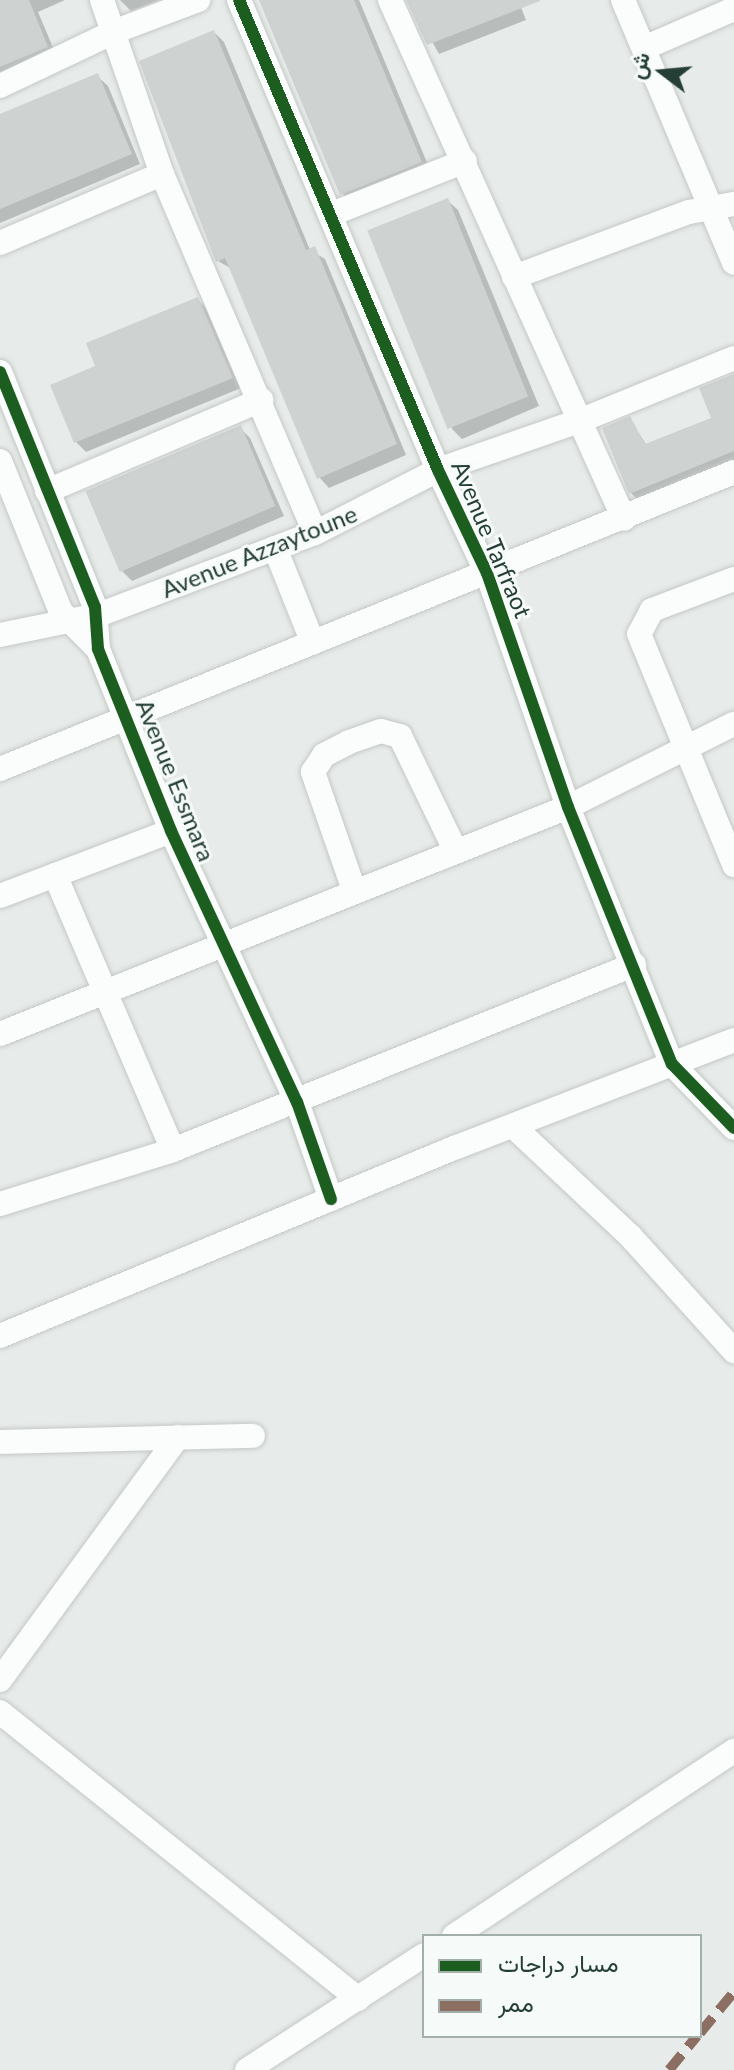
<!DOCTYPE html>
<meta charset="utf-8">
<style>
body{margin:0}
#map{position:relative;width:734px;height:2070px;overflow:hidden;background:#e7ebe9;font-family:Lato,Vazirmatn,sans-serif}
div>[style]{position:absolute}
.shadow>*{inset:0;background:#0003}
.building>*{inset:0;background:#ced2d0;transform-origin:0 0}
.roads{filter:drop-shadow(0 0 2px #c4c8c6) drop-shadow(0 0 2px #c4c8c6)}
.minor>*{height:24px;margin:-12px;padding:0 12px;transform-origin:12px;border-radius:12px;background:#fbfcfc}
.quiet>*{height:10px;margin-top:-5px;transform-origin:0;background:repeating-linear-gradient(90deg,#8d6e63 0 20px,transparent 0 30px)}
.cycleway>*{height:12px;margin:-6px;padding:0 6px;transform-origin:6px;border-radius:6px;background:#1b5e20}
span{translate:-50% -50%;white-space:nowrap;text-align:center;line-height:1.15;-webkit-text-stroke:6px #f6faf8;paint-order:stroke}
.street-label{font-size:24px;color:#253f37}
.legend{position:absolute;left:422px;top:1934px;width:280px;height:104px;box-sizing:border-box;background:#f6faf8;border:2px solid #a2afab;margin:0;padding:10px 14px;list-style:none;font-size:24px;color:#253f37}
.legend li{display:flex;align-items:center;gap:16px;height:40px}
.legend b{width:40px;border:2px solid #a2afab}
.north{position:absolute;left:622px;top:32px;width:80px;height:80px;-webkit-text-stroke:6px #f6faf8;paint-order:stroke;rotate:286deg;font-size:22px;font-weight:700;line-height:32px;text-align:center;color:#253f37}
.north::after{content:'';display:block;margin:auto;width:28px;height:36px;background:#253f37;clip-path:polygon(50% 0,100% 100%,50% 72%,0 100%)}
</style>
<div id="map">
<div class="shadow">
<i style="clip-path:polygon(0 0,65px 0,38px 12px,57px 57px,0 80px)"></i>
<i style="clip-path:polygon(120px 0,159px 0,131px 11px)"></i>
<i style="clip-path:polygon(267px 0,359px 0,431px 172px,352px 204px,342px 193px)"></i>
<i style="clip-path:polygon(409px 0,518px 0,526px 20px,439px 54px)"></i>
<i style="clip-path:polygon(214px 32px,224px 42px,310px 250px,325px 259px,406px 455px,329px 488px,319px 477px,232px 269px,218px 261px)"></i>
<i style="clip-path:polygon(97px 76px,108px 86px,140px 164px,0 223px,0 116px)"></i>
<i style="clip-path:polygon(447px 200px,458px 210px,539px 406px,462px 439px,452px 429px)"></i>
<i style="clip-path:polygon(198px 300px,208px 310px,241px 388px,86px 452px,76px 442px,98px 367px)"></i>
<i style="clip-path:polygon(734px 375px,734px 465px,641px 503px,631px 493px,630px 419px,647px 446px,713px 419px)"></i>
<i style="clip-path:polygon(240px 428px,250px 438px,284px 516px,132px 581px,122px 571px)"></i>
</div>
<div class="building">
<i style="clip-path:polygon(0 0,29px 0,48px 47px,0 67px)"></i>
<i style="clip-path:polygon(259px 0,354px 0,422px 162px,340px 195px)"></i>
<i style="clip-path:polygon(406px 0,540px 0,540px 1px,427px 45px)"></i>
<i style="clip-path:polygon(214px 30px,306px 250px,315px 246px,397px 444px,317px 479px,225px 258px,216px 262px,139px 61px)"></i>
<i style="clip-path:polygon(98px 73px,132px 154px,0 209px,0 114px)"></i>
<i style="left:448px;top:198px;width:214px;height:87px;rotate:68deg"></i>
<i style="clip-path:polygon(198px 297px,233px 378px,74px 443px,50px 385px,95px 366px,86px 343px)"></i>
<i style="clip-path:polygon(734px 374px,734px 451px,629px 494px,602px 428px,630px 416px,645px 444px,711px 418px,699px 388px)"></i>
<i style="left:241px;top:425px;width:88px;height:169px;rotate:67deg"></i>
</div>
<div class="roads">
<div class="minor">
<i style="left:102px;top:0;width:184px;rotate:71deg"></i>
<i style="left:162px;top:174px;width:390px;rotate:66.9deg"></i>
<i style="left:239px;top:0;width:510px;rotate:67.05deg"></i>
<i style="left:438px;top:470px;width:114px;rotate:64.6deg"></i>
<i style="left:487px;top:573px;width:248px;rotate:70.9deg"></i>
<i style="left:568px;top:807px;width:277px;rotate:68deg"></i>
<i style="left:672px;top:1064px;width:89px;rotate:45.9deg"></i>
<i style="left:390px;top:0;width:569px;rotate:65.73deg"></i>
<i style="left:623px;top:0;width:285px;rotate:67.1deg"></i>
<i style="left:644px;top:48px;width:98px;rotate:-23.4deg"></i>
<i style="left:0;top:86px;width:128px;rotate:-25.4deg"></i>
<i style="left:116px;top:31px;width:88px;rotate:-20.7deg"></i>
<i style="left:332px;top:214px;width:143px;rotate:-21.7deg"></i>
<i style="left:0;top:243px;width:176px;rotate:-23.1deg"></i>
<i style="left:514px;top:277px;width:187px;rotate:-20.4deg"></i>
<i style="left:689px;top:212px;width:46px;rotate:-10.1deg"></i>
<i style="left:0;top:372px;width:253px;rotate:68deg"></i>
<i style="left:95px;top:607px;width:42px;rotate:85.9deg"></i>
<i style="left:98px;top:649px;width:196px;rotate:68.1deg"></i>
<i style="left:171px;top:831px;width:299px;rotate:65.1deg"></i>
<i style="left:297px;top:1102px;width:103px;rotate:70.7deg"></i>
<i style="left:0;top:461px;width:163px;rotate:68deg"></i>
<i style="left:61px;top:612px;width:52px;rotate:45deg"></i>
<i style="left:47px;top:491px;width:233px;rotate:-23deg"></i>
<i style="left:275px;top:548px;width:102px;rotate:68.2deg"></i>
<i style="left:734px;top:579px;width:88px;rotate:159.3deg"></i>
<i style="left:652px;top:610px;width:27px;rotate:118deg"></i>
<i style="left:639px;top:634px;width:250px;rotate:67.6deg"></i>
<i style="left:0;top:635px;width:100px;rotate:-11.5deg"></i>
<i style="left:98px;top:615px;width:88px;rotate:-20.7deg"></i>
<i style="left:180px;top:584px;width:144px;rotate:-20.7deg"></i>
<i style="left:315px;top:533px;width:138px;rotate:-27.1deg"></i>
<i style="left:438px;top:470px;width:149px;rotate:-19.2deg"></i>
<i style="left:579px;top:421px;width:167px;rotate:-22.1deg"></i>
<i style="left:0;top:769px;width:792px;rotate:-22.03deg"></i>
<i style="left:55px;top:875px;width:299px;rotate:66.8deg"></i>
<i style="left:354px;top:890px;width:125px;rotate:-109.2deg"></i>
<i style="left:313px;top:772px;width:20px;rotate:-57deg"></i>
<i style="left:324px;top:755px;width:28px;rotate:-27deg"></i>
<i style="left:349px;top:742px;width:34px;rotate:-19deg"></i>
<i style="left:381px;top:731px;width:20px;rotate:15deg"></i>
<i style="left:400px;top:736px;width:127px;rotate:64.2deg"></i>
<i style="left:0;top:896px;width:183px;rotate:-20.8deg"></i>
<i style="left:0;top:1034px;width:612px;rotate:-21.78deg"></i>
<i style="left:568px;top:807px;width:186px;rotate:-26.6deg"></i>
<i style="left:515px;top:1128px;width:159px;rotate:43.2deg"></i>
<i style="left:631px;top:1237px;width:154px;rotate:47.9deg"></i>
<i style="left:0;top:1204px;width:181px;rotate:-17.3deg"></i>
<i style="left:173px;top:1150px;width:497px;rotate:-21.9deg"></i>
<i style="left:0;top:1336px;width:495px;rotate:-22.5deg"></i>
<i style="left:457px;top:1147px;width:297px;rotate:-21.1deg"></i>
<i style="left:0;top:1442px;width:253px;rotate:-1.4deg"></i>
<i style="left:0;top:1680px;width:301px;rotate:-53.8deg"></i>
<i style="left:0;top:1712px;width:459px;rotate:38.7deg"></i>
<i style="left:454px;top:1936px;width:336px;rotate:-33.5deg"></i>
<i style="left:247px;top:2070px;width:211px;rotate:-33deg"></i>
</div>
</div>
<div class="quiet">
<i style="left:700px;top:2033px;width:53px;rotate:-50.3deg"></i>
<i style="left:669px;top:2070px;width:44px;rotate:-50.5deg"></i>
</div>
<div class="cycleway">
<i style="left:239px;top:0;width:510px;rotate:67.05deg"></i>
<i style="left:438px;top:470px;width:114px;rotate:64.6deg"></i>
<i style="left:487px;top:573px;width:248px;rotate:70.9deg"></i>
<i style="left:568px;top:807px;width:277px;rotate:68deg"></i>
<i style="left:672px;top:1064px;width:89px;rotate:45.9deg"></i>
<i style="left:0;top:372px;width:253px;rotate:68deg"></i>
<i style="left:95px;top:607px;width:42px;rotate:85.9deg"></i>
<i style="left:98px;top:649px;width:196px;rotate:68.1deg"></i>
<i style="left:171px;top:831px;width:299px;rotate:65.1deg"></i>
<i style="left:297px;top:1102px;width:103px;rotate:70.7deg"></i>
</div>
<div class="street-label">
<span style="left:492px;top:539px;rotate:67deg">Avenue Tarfraot</span>
<span style="left:259px;top:551px;rotate:-22deg">Avenue Azzaytoune</span>
<span style="left:176px;top:780px;rotate:68deg">Avenue Essmara</span>
</div>
<ul class="legend">
<li><b style="height:10px;background:#1b5e20"></b>مسار دراجات</li>
<li><b style="height:10px;background:#8d6e63"></b>ممر</li>
</ul>
<div class="north">ش</div>
</div>
